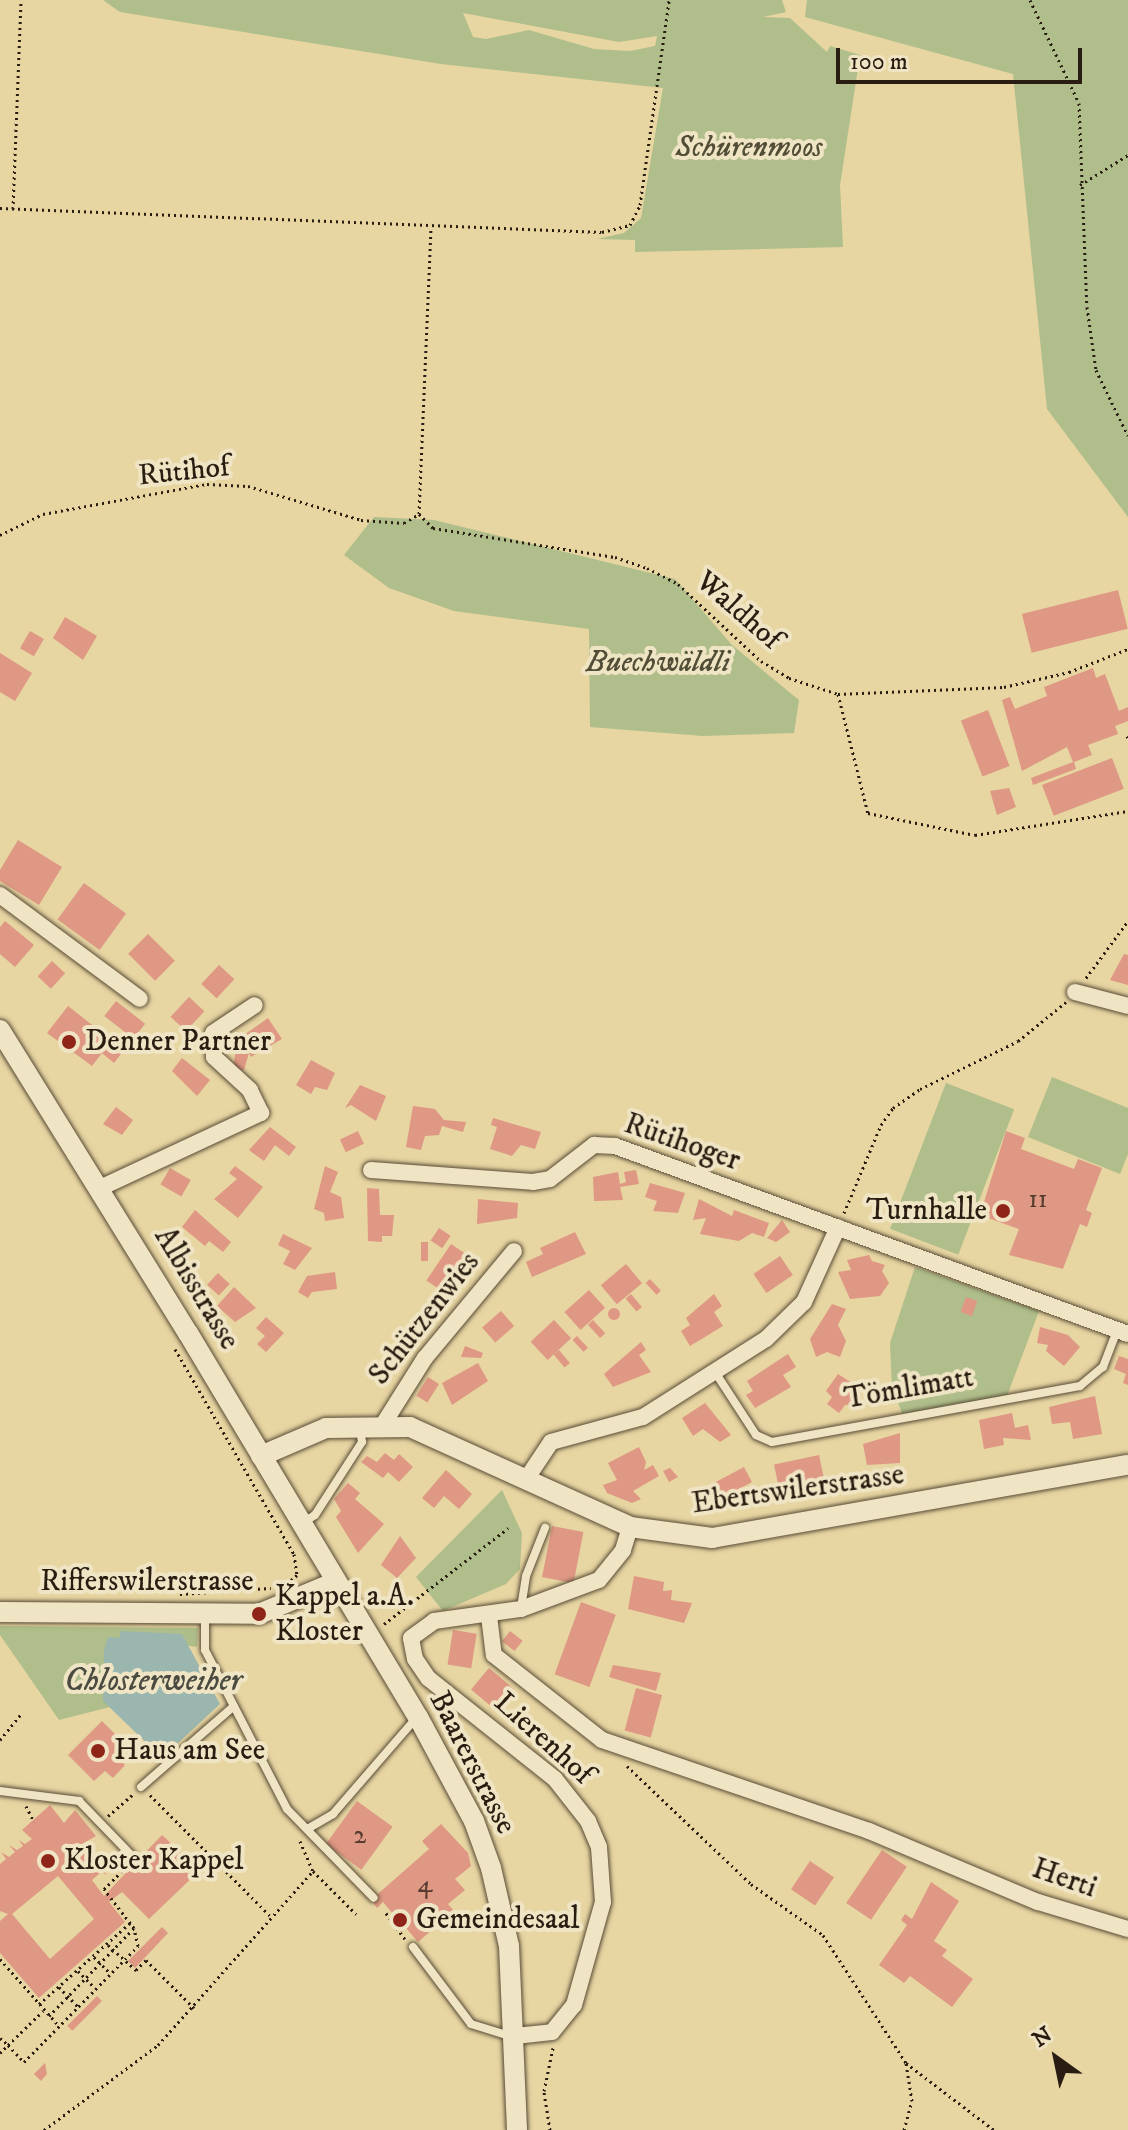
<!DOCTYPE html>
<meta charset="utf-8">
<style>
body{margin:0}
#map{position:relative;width:1128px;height:2130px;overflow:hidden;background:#e7d5a2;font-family:"IM FELL DW Pica",serif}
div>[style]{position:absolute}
.green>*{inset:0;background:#afbe8a;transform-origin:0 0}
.water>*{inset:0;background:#9ab6af}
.building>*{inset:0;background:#df9883;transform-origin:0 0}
.round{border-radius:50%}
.path>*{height:3px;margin-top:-1.5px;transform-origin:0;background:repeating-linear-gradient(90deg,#291d12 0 2px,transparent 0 6px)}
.roads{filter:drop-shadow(0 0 2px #584b36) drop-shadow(0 0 2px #584b36)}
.service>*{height:8px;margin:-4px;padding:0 4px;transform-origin:4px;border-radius:4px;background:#efe4c3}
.minor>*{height:16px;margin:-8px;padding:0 8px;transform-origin:8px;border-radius:8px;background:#efe4c3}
.tertiary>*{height:20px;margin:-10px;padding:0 10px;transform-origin:10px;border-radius:10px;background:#efe4c3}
.dots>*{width:22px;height:22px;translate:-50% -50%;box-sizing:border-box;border:4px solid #efe4c3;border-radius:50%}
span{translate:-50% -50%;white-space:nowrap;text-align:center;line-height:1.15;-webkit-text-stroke:8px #efe4c3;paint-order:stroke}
.number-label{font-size:26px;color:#563c2e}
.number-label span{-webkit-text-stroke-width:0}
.park-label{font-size:30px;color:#514d36;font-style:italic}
.street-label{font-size:30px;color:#291d12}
.poi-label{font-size:30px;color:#291d12}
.left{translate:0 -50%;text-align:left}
.right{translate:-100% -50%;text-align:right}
.water-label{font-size:32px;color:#4b4b41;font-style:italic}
.north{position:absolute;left:1016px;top:2018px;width:80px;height:80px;-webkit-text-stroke:6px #efe4c3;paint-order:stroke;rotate:327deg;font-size:22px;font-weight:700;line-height:32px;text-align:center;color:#291d12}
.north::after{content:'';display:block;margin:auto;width:28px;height:36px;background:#291d12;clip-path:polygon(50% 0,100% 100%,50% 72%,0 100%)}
.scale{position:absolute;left:836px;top:48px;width:246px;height:36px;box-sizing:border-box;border:4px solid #291d12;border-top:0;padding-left:10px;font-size:24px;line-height:28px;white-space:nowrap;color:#291d12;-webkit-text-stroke:6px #efe4c3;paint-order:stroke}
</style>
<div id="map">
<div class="green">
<i style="clip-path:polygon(evenodd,103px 0,782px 0,786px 12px,763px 17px,790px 18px,827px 52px,830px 46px,860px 55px,840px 185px,843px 247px,635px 252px,635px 240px,597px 239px,624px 233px,641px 218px,663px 88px,441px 64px,120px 12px,103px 0,463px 13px,619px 42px,657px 36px,655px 46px,630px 51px,594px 49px,529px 30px,486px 39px,473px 37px,463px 13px)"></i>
<i style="clip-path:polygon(807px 0,1128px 0,1128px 517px,1047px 409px,1013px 74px,805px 17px)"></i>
<i style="clip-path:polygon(374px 517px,434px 520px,675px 579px,732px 645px,799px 700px,794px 733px,703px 736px,590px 727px,589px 629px,454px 611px,389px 588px,344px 555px)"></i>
<i style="clip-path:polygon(1052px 1077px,1128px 1108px,1128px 1154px,1120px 1174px,1028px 1137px)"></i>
<i style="left:946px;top:1083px;width:73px;height:156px;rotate:21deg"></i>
<i style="clip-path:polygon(915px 1267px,1039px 1311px,1007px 1396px,903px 1415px,892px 1388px,890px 1343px)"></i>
<i style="clip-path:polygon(502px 1490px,522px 1533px,520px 1569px,506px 1584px,443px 1611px,416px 1577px)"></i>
<i style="clip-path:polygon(0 1626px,198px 1628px,197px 1647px,123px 1637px,110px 1707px,59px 1720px,0 1635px)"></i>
</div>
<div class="water">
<i style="clip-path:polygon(120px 1631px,182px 1634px,220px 1704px,162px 1758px,103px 1701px,104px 1651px,108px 1637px,120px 1638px)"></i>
</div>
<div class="building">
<i style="left:1118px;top:590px;width:40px;height:99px;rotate:76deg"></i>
<i style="clip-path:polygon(65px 617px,97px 636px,83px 660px,53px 638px)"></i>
<i style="left:30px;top:631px;width:16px;height:20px;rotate:30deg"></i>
<i style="clip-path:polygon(0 653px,32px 673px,15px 701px,0 692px)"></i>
<i style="clip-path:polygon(1093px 668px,1096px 678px,1105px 674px,1119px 711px,1128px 707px,1128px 721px,1115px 726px,1118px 734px,1088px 745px,1092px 755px,1074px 762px,1076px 769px,1033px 785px,1031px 778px,1073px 762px,1067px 747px,1022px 771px,1002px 700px,1010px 697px,1015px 709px,1047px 696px,1044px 687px)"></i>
<i style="left:988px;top:710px;width:60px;height:29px;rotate:69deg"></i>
<i style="left:1112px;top:758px;width:33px;height:75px;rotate:69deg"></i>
<i style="clip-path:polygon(1009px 788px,1016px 807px,997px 815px,990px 791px)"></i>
<i style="clip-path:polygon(18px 840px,62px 867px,39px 905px,0 881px,0 870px)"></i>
<i style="left:84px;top:883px;width:52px;height:45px;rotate:36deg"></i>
<i style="clip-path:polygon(5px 921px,34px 945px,15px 967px,0 954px,0 927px)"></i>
<i style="left:148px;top:934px;width:38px;height:28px;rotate:45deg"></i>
<i style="clip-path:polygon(1124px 954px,1128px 955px,1128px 985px,1110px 980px)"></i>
<i style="left:52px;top:961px;width:18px;height:21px;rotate:43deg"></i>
<i style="left:219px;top:965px;width:21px;height:26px;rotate:43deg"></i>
<i style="left:189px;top:997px;width:21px;height:27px;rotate:43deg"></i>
<i style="left:116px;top:1001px;width:37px;height:19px;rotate:38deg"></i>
<i style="clip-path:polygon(68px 1006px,124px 1050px,114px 1063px,102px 1053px,92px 1066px,47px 1033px)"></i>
<i style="clip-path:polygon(268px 1018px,282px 1039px,251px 1057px,249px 1053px,244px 1070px,233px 1070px,237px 1040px)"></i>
<i style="clip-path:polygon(182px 1058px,210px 1080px,197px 1096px,172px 1071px)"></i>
<i style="clip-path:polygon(311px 1060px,335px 1073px,327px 1090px,315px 1087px,311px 1094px,296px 1085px)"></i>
<i style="clip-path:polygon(360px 1085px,386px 1096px,376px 1121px,351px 1105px,345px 1108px)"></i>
<i style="clip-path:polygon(413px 1106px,435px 1109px,444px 1120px,466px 1122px,463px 1132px,442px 1126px,439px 1135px,425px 1136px,421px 1150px,406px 1147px)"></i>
<i style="clip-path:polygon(116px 1107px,133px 1120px,122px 1135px,103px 1124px)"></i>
<i style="clip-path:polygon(493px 1118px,541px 1132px,535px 1149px,521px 1145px,512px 1156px,490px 1149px,497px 1127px,491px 1125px)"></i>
<i style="clip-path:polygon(270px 1127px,296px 1147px,289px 1156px,275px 1145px,264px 1161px,249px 1150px)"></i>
<i style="left:358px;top:1131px;width:14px;height:20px;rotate:65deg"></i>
<i style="clip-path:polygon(1006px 1131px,1025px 1138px,1021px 1149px,1074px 1169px,1078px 1159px,1102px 1168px,1086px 1210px,1092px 1213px,1087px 1227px,1080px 1224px,1063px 1269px,1009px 1255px,1019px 1229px,980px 1215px)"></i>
<i style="clip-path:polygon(235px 1166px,263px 1187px,238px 1218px,214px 1199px,237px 1179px,229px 1173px)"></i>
<i style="clip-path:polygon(325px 1166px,338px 1172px,330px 1192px,341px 1197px,344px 1218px,325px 1221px,324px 1213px,314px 1209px)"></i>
<i style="left:170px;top:1168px;width:24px;height:19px;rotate:30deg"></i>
<i style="clip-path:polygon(636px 1170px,639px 1184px,620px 1187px,623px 1200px,594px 1201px,593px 1177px,618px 1172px,620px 1184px,626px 1182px,624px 1172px)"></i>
<i style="clip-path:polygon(650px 1183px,685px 1193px,678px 1213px,653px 1211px,657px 1201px,645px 1197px)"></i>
<i style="clip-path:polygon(367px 1188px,379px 1189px,380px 1215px,394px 1215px,392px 1236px,382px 1236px,382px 1242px,368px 1241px)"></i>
<i style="clip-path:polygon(478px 1199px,518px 1203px,517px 1218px,477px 1224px)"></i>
<i style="clip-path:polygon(699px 1199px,732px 1216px,734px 1210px,769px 1223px,764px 1237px,752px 1233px,739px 1241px,700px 1234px,706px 1218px,693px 1220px)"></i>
<i style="clip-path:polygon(195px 1210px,231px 1242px,223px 1252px,209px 1241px,205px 1246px,182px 1227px)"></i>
<i style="clip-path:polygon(782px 1220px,790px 1232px,776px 1242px,767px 1238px)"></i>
<i style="left:439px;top:1228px;width:14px;height:15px;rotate:34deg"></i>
<i style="clip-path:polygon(575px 1232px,586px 1254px,532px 1277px,526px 1262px,543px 1254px,540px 1248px)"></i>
<i style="clip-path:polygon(283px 1234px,312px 1248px,295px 1270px,283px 1264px,290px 1251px,278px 1245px)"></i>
<i style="left:421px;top:1242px;width:7px;height:19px"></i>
<i style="left:451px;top:1244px;width:22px;height:44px;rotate:34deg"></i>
<i style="clip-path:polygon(869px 1255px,872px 1261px,885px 1265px,882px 1271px,889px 1283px,880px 1296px,850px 1299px,838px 1272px,851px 1270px,847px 1260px)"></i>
<i style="left:780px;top:1256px;width:23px;height:32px;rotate:56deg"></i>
<i style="left:626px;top:1264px;width:25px;height:33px;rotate:50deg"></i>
<i style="clip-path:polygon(335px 1272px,337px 1289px,312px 1292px,308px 1298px,298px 1292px,307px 1276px)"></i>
<i style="left:218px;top:1273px;width:16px;height:16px;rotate:43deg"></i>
<i style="left:650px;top:1279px;width:16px;height:6px;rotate:47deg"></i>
<i style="clip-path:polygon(234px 1287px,256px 1308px,235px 1322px,217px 1306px)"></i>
<i style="left:589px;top:1290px;width:24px;height:33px;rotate:48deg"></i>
<i style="left:631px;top:1294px;width:17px;height:7px;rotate:50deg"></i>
<i style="clip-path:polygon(714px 1294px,722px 1306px,714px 1312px,723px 1326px,690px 1346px,681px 1331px,690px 1325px,686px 1318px)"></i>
<i style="left:966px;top:1297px;width:12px;height:16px;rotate:20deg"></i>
<i style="clip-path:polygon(832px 1304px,846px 1309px,838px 1325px,846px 1341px,840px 1357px,827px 1352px,816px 1357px,810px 1339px)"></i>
<i class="round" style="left:608px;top:1308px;width:12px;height:12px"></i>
<i style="left:501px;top:1311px;width:20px;height:25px;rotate:49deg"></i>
<i style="clip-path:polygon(266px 1317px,284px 1333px,266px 1352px,257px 1344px,265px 1336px,256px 1328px)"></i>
<i style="left:554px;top:1320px;width:25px;height:32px;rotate:47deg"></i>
<i style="left:593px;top:1320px;width:18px;height:7px;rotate:47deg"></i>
<i style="clip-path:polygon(1040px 1327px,1068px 1335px,1080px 1347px,1064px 1366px,1046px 1351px,1048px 1345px,1037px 1343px)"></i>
<i style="left:577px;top:1336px;width:16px;height:6px;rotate:47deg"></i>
<i style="clip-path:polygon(641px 1342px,646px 1350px,639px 1355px,651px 1372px,613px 1387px,604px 1374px)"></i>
<i style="clip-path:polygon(465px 1346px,483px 1353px,481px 1358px,461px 1357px)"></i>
<i style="left:559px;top:1350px;width:17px;height:7px;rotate:50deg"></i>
<i style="clip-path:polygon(788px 1354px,796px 1367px,783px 1375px,791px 1387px,755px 1408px,746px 1395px,753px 1391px,747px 1381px)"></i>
<i style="clip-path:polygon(1119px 1356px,1128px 1359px,1128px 1385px,1123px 1383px,1126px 1374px,1114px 1369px)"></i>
<i style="clip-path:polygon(478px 1363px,488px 1381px,452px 1405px,442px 1383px)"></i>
<i style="clip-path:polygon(838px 1374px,860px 1388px,862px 1406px,845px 1405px,839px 1413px,827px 1404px,832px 1397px,826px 1391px)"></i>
<i style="left:428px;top:1377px;width:13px;height:22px;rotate:32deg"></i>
<i style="clip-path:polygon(1095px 1396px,1102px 1434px,1073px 1439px,1070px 1422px,1052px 1424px,1049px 1407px)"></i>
<i style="clip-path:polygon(705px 1403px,731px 1435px,720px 1442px,703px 1429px,693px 1436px,682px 1418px)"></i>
<i style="clip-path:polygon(1012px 1413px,1015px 1428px,1028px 1425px,1031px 1440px,1003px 1438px,1004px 1445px,984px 1449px,979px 1420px)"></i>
<i style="clip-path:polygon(900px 1433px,900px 1463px,867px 1465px,863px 1444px)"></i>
<i style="clip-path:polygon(639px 1447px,646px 1462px,644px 1470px,653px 1465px,659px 1476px,633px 1491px,641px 1499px,632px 1503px,607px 1493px,603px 1485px,617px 1480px,608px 1463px)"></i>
<i style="clip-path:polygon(385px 1453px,394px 1460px,399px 1454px,413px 1467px,399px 1482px,388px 1472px,383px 1478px,361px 1462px,367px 1456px,377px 1462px)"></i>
<i style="left:819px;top:1455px;width:29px;height:46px;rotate:78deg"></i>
<i style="left:744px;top:1467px;width:17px;height:43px;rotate:62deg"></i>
<i style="clip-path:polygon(670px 1468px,678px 1477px,669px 1482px,663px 1471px)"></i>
<i style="clip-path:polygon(446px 1470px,472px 1494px,459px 1509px,444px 1496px,434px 1508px,422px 1498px)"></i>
<i style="clip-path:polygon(348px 1483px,360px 1493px,355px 1499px,384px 1524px,358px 1553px,336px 1517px,341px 1511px,334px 1499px)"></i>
<i style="left:552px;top:1526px;width:32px;height:52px;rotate:11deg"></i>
<i style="clip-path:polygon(400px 1536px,416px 1558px,397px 1578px,381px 1565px)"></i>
<i style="clip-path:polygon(634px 1576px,664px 1582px,663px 1591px,672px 1590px,671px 1600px,692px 1603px,684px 1623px,628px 1609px)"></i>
<i style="left:581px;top:1602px;width:37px;height:77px;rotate:20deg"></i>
<i style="left:453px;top:1630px;width:24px;height:35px;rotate:9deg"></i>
<i style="left:510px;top:1631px;width:16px;height:13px;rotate:38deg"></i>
<i style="clip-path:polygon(613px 1665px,661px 1673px,656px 1691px,609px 1677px)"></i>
<i style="left:489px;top:1668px;width:33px;height:28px;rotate:40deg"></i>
<i style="left:636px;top:1688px;width:27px;height:44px;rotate:15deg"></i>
<i style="clip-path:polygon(102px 1721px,128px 1747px,118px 1758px,125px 1765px,113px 1778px,105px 1771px,94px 1781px,68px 1755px)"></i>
<i style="left:357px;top:1801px;width:44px;height:53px;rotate:36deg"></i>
<i style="clip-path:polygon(evenodd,50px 1805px,64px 1823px,75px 1810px,96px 1836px,82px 1844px,107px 1875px,101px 1872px,92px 1880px,104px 1896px,162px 1835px,200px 1870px,149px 1919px,122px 1892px,109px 1902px,125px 1922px,39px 1998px,0 1953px,0 1921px,8px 1914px,0 1911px,0 1864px,6px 1859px,1px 1852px,9px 1857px,15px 1852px,9px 1845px,17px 1850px,23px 1846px,19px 1840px,25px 1844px,32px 1839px,22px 1830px,50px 1805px,58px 1876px,94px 1919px,50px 1959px,12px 1914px,58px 1876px)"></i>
<i style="clip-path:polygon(441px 1824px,468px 1853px,471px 1866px,455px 1879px,465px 1890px,448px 1904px,454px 1911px,418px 1942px,406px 1928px,401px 1932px,395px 1925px,399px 1921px,383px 1902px,377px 1908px,371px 1900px,429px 1849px,422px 1841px)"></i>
<i style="left:882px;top:1850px;width:30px;height:64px;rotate:34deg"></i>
<i style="left:810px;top:1861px;width:29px;height:34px;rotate:34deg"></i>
<i style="clip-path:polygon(931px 1882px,959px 1901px,934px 1941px,947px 1950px,942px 1956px,973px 1979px,952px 2007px,910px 1976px,904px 1983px,879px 1965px,907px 1925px,901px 1920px,905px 1914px,912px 1919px)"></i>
<i style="clip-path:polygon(162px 1927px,168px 1933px,135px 1968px,128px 1961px)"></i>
<i style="left:97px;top:1996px;width:7px;height:42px;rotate:45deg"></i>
<i style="clip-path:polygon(45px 2063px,47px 2074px,41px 2081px,34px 2074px)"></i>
</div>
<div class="path">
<i style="left:1030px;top:0;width:114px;rotate:64.6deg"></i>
<i style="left:1079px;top:103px;width:204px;rotate:87.8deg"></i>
<i style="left:1087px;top:307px;width:64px;rotate:81.9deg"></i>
<i style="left:1096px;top:370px;width:73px;rotate:64.1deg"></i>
<i style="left:1080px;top:185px;width:57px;rotate:-32deg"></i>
<i style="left:0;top:208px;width:602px;rotate:2.28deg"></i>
<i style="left:602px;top:232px;width:29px;rotate:-14deg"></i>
<i style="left:630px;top:225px;width:22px;rotate:-63deg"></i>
<i style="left:640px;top:205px;width:207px;rotate:-81.9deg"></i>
<i style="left:13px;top:209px;width:209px;rotate:-87.8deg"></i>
<i style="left:419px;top:514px;width:20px;rotate:45deg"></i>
<i style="left:433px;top:528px;width:184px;rotate:9.1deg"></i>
<i style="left:615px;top:557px;width:34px;rotate:19deg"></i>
<i style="left:647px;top:568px;width:35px;rotate:27deg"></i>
<i style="left:678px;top:584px;width:113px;rotate:42.9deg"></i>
<i style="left:761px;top:661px;width:33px;rotate:31deg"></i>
<i style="left:789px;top:678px;width:52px;rotate:18.1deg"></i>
<i style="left:838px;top:694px;width:166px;rotate:-2.4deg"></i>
<i style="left:1004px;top:687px;width:67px;rotate:-13deg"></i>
<i style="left:1069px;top:672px;width:63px;rotate:-21.3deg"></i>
<i style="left:419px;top:514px;width:287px;rotate:-87.6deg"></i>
<i style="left:0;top:535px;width:48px;rotate:-26deg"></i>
<i style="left:43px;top:514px;width:167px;rotate:-10.4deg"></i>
<i style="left:207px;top:484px;width:41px;rotate:2.8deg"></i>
<i style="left:248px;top:486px;width:118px;rotate:16.7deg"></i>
<i style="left:361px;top:520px;width:43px;rotate:4deg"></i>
<i style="left:404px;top:523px;width:17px;rotate:-31deg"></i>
<i style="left:838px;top:694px;width:123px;rotate:75.9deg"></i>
<i style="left:868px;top:813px;width:109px;rotate:11.6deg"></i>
<i style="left:975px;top:835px;width:155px;rotate:-8.9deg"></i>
<i style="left:1127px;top:736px;width:2px;rotate:63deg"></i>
<i style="left:1086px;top:978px;width:71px;rotate:-53.6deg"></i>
<i style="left:844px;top:1213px;width:95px;rotate:-67.2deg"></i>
<i style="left:881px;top:1125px;width:21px;rotate:-55deg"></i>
<i style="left:893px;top:1108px;width:33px;rotate:-35deg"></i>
<i style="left:920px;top:1089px;width:109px;rotate:-26.1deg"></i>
<i style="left:1018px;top:1041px;width:62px;rotate:-39.1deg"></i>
<i style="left:175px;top:1349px;width:237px;rotate:59.9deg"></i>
<i style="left:294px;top:1554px;width:21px;rotate:82deg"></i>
<i style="left:297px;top:1575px;width:9px;rotate:139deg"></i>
<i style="left:180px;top:1594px;width:91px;rotate:-3.8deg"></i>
<i style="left:384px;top:1624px;width:157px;rotate:-37.7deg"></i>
<i style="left:0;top:1740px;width:33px;rotate:-51deg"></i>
<i style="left:627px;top:1766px;width:171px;rotate:43.6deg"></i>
<i style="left:751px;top:1884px;width:88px;rotate:35.3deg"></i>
<i style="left:823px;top:1935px;width:153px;rotate:57deg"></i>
<i style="left:906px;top:2063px;width:111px;rotate:37.3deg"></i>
<i style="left:150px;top:1795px;width:172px;rotate:45.2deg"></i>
<i style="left:26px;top:1806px;width:18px;rotate:63deg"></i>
<i style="left:108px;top:1816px;width:32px;rotate:-41deg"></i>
<i style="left:300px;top:1841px;width:33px;rotate:67deg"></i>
<i style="left:313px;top:1871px;width:61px;rotate:45deg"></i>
<i style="left:386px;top:1913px;width:32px;rotate:54deg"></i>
<i style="left:108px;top:1945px;width:38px;rotate:42deg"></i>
<i style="left:136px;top:1970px;width:14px;rotate:-45deg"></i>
<i style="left:146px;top:1960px;width:68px;rotate:45deg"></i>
<i style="left:94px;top:1957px;width:23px;rotate:45deg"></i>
<i style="left:0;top:1959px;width:89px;rotate:48.6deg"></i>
<i style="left:78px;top:1971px;width:24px;rotate:45deg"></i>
<i style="left:59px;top:1987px;width:28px;rotate:46deg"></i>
<i style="left:39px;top:2004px;width:122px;rotate:-41.7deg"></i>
<i style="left:49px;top:2016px;width:122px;rotate:-46deg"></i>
<i style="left:0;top:2038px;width:11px;rotate:41deg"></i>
<i style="left:8px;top:2045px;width:49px;rotate:-44.2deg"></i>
<i style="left:0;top:2053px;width:11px;rotate:-45deg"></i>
<i style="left:8px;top:2045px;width:23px;rotate:47deg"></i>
<i style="left:24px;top:2062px;width:163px;rotate:-45.5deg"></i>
<i style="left:138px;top:1946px;width:18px;rotate:-103deg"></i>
<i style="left:134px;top:1928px;width:49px;rotate:-127.6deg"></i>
<i style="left:104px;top:1889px;width:31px;rotate:-45deg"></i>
<i style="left:44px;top:2130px;width:142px;rotate:-36.7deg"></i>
<i style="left:158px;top:2045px;width:233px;rotate:-48.3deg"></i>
<i style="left:550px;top:2130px;width:39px;rotate:-99deg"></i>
<i style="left:544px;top:2091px;width:44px;rotate:-78.2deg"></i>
<i style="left:904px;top:2130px;width:30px;rotate:-75deg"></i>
<i style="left:912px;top:2101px;width:38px;rotate:-99deg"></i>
</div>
<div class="roads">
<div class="service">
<i style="left:715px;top:1372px;width:75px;rotate:56.9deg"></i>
<i style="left:756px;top:1435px;width:17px;rotate:24deg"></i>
<i style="left:772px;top:1442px;width:313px;rotate:-10.3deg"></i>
<i style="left:1080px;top:1386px;width:30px;rotate:-40deg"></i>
<i style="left:1103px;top:1367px;width:40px;rotate:-69deg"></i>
<i style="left:303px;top:1523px;width:14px;rotate:-34deg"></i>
<i style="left:315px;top:1515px;width:87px;rotate:-57.2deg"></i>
<i style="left:362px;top:1442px;width:12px;rotate:-99deg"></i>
<i style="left:521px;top:1608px;width:32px;rotate:-81deg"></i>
<i style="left:526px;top:1576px;width:52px;rotate:-68.4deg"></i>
<i style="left:205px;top:1614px;width:36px;rotate:90deg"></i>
<i style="left:205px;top:1650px;width:179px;rotate:62.7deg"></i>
<i style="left:287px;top:1809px;width:124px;rotate:45.7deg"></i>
<i style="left:141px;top:1787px;width:123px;rotate:-41.1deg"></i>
<i style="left:0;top:1791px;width:80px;rotate:7.2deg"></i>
<i style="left:79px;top:1801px;width:81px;rotate:46deg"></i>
<i style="left:309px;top:1828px;width:28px;rotate:-30deg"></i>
<i style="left:333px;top:1814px;width:128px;rotate:-49.1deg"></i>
<i style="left:413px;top:1947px;width:96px;rotate:53deg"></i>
<i style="left:471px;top:2024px;width:41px;rotate:17.1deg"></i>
</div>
<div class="minor">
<i style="left:0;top:895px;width:174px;rotate:36.6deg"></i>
<i style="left:1075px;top:992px;width:55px;rotate:14.8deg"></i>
<i style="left:371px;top:1170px;width:162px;rotate:4.2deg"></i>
<i style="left:533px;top:1182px;width:17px;rotate:-10deg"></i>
<i style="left:550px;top:1179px;width:56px;rotate:-37.7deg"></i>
<i style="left:594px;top:1145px;width:21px;rotate:3deg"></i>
<i style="left:615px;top:1146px;width:546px;rotate:20.13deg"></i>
<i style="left:100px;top:1188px;width:178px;rotate:-25deg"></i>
<i style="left:261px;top:1113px;width:25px;rotate:-116deg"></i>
<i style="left:250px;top:1090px;width:49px;rotate:-137.5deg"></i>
<i style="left:214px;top:1057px;width:24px;rotate:-92deg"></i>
<i style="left:213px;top:1033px;width:50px;rotate:-33.7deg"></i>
<i style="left:384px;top:1423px;width:77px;rotate:-57.8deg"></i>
<i style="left:425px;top:1358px;width:139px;rotate:-50.2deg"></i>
<i style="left:527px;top:1478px;width:43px;rotate:-56.3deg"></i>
<i style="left:551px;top:1442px;width:95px;rotate:-15.2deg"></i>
<i style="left:643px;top:1417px;width:146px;rotate:-32.4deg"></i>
<i style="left:766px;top:1339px;width:53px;rotate:-44.2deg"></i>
<i style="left:804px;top:1302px;width:82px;rotate:-65.6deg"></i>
<i style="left:489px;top:1616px;width:39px;rotate:83deg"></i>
<i style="left:494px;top:1655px;width:137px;rotate:38.2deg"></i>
<i style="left:602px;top:1740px;width:282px;rotate:18.8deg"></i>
<i style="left:869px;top:1831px;width:183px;rotate:22.8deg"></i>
<i style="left:1038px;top:1902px;width:94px;rotate:16.7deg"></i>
<i style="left:515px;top:2036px;width:37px;rotate:-6deg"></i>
<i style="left:552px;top:2032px;width:35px;rotate:-51deg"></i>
<i style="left:574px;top:2005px;width:107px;rotate:-74.3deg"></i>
<i style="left:603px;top:1902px;width:55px;rotate:-94.2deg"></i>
<i style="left:599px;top:1847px;width:28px;rotate:-113deg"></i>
<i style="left:588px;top:1821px;width:53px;rotate:-128.2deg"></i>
<i style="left:555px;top:1779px;width:162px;rotate:-141.5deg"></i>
<i style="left:428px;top:1678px;width:23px;rotate:-124deg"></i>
<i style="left:415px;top:1659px;width:21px;rotate:-101deg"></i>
<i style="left:411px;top:1638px;width:29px;rotate:-36deg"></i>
<i style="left:434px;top:1621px;width:88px;rotate:-7.9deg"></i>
<i style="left:521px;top:1609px;width:83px;rotate:-20.4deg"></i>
<i style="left:599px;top:1580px;width:38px;rotate:-51deg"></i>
<i style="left:623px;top:1550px;width:24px;rotate:-73deg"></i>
</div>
<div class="tertiary">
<i style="left:0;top:1030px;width:357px;rotate:58.2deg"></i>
<i style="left:188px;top:1333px;width:448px;rotate:59.1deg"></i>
<i style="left:418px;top:1717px;width:118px;rotate:61.7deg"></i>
<i style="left:474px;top:1821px;width:50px;rotate:70.1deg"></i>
<i style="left:491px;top:1868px;width:80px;rotate:77deg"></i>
<i style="left:509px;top:1946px;width:184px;rotate:87.5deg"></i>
<i style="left:261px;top:1456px;width:71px;rotate:-23.3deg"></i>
<i style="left:326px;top:1428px;width:84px;rotate:-0.7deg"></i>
<i style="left:410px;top:1427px;width:242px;rotate:24.4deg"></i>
<i style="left:630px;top:1527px;width:83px;rotate:7.6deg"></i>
<i style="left:712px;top:1538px;width:422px;rotate:-10deg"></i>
<i style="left:0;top:1612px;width:259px;rotate:0.4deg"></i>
<i style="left:259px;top:1614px;width:83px;rotate:-22.6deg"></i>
</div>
</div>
<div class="dots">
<i style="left:69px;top:1042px;background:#8f2418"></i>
<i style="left:1003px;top:1211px;background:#8f2418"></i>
<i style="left:259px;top:1614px;background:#8f2418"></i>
<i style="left:98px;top:1751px;background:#8f2418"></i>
<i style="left:48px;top:1861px;background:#8f2418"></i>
<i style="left:400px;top:1920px;background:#8f2418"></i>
</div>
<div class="number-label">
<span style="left:1038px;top:1200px">11</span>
<span style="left:360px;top:1836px">2</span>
<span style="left:425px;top:1885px">4</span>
</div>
<div class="park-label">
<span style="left:749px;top:148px">Schürenmoos</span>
<span style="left:658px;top:663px">Buechwäldli</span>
</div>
<div class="street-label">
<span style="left:184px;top:472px;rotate:-6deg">Rütihof</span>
<span style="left:738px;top:611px;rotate:41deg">Waldhof</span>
<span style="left:682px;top:1143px;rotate:19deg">Rütihoger</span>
<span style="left:196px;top:1289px;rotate:59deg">Albisstrasse</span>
<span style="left:425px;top:1319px;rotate:-52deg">Schützenwies</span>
<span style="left:909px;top:1389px;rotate:-10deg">Tömlimatt</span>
<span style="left:798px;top:1490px;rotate:-8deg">Ebertswilerstrasse</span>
<span style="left:147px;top:1582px">Rifferswilerstrasse</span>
<span style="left:543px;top:1739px;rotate:42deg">Lierenhof</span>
<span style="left:472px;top:1763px;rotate:63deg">Baarerstrasse</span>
<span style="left:1064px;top:1879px;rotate:19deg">Herti</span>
</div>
<div class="poi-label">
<span class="left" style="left:85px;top:1042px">Denner Partner</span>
<span class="right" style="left:987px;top:1211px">Turnhalle</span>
<span class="left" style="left:275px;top:1614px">Kappel a.A.<br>Kloster</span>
<span class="left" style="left:114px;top:1751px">Haus am See</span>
<span class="left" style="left:64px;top:1861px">Kloster Kappel</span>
<span class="left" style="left:416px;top:1920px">Gemeindesaal</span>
</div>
<div class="water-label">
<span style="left:153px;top:1681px">Chlosterweiher</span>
</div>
<div class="north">N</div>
<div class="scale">100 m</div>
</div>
